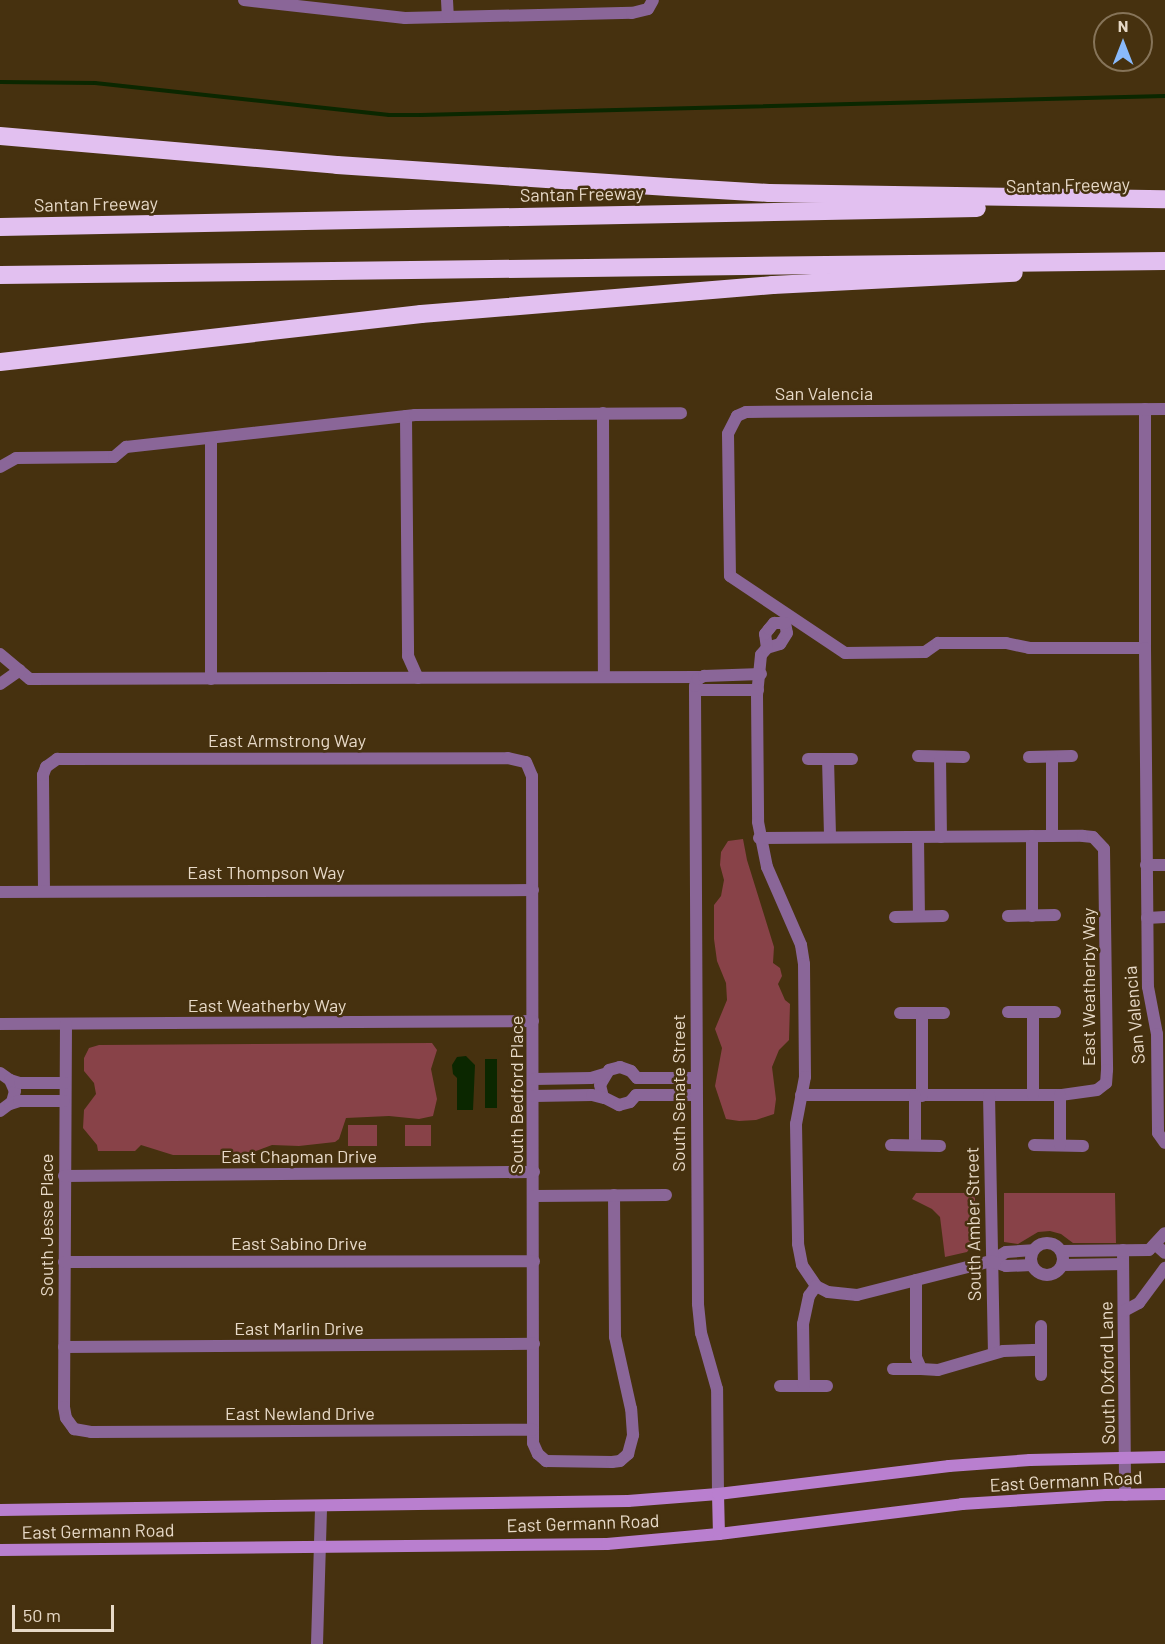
<!DOCTYPE html>
<style>
body{margin:0}
#map{position:relative;width:1165px;height:1644px;overflow:hidden;background:#46310f;font-family:Barlow,sans-serif}
div>[style]{position:absolute}
.green>*{inset:0;background:#884248;transform-origin:0 0}
.water>*{inset:0;background:#0b2700;transform-origin:0 0}
.stream>*{height:4px;margin:-2px;padding:0 2px;transform-origin:2px;border-radius:2px;background:#0b2700}
.minor>*{height:12px;margin:-6px;padding:0 6px;transform-origin:6px;border-radius:6px;background:#8a6698}
.minor>.ring{margin:-6px;padding:0;box-sizing:content-box;background:none;border:12px solid #8a6698;border-radius:50%}
.secondary>*{height:12px;margin:-6px;padding:0 6px;transform-origin:6px;border-radius:6px;background:#b97fcf}
.motorway>*{height:18px;margin:-9px;padding:0 9px;transform-origin:9px;border-radius:9px;background:#e2c0f0}
span{translate:-50% -50%;white-space:nowrap;text-align:center;line-height:1.15;-webkit-text-stroke:5px #46310f;paint-order:stroke}
.street-label{font-size:18px;color:#e7d9c7}
.north{position:absolute;left:1093px;top:12px;width:60px;height:60px;box-sizing:border-box;background:#46310f;border:2px solid #867459;border-radius:50%;rotate:0deg;font-size:16px;font-weight:700;line-height:24px;text-align:center;color:#e7d9c7}
.north::after{content:'';display:block;margin:auto;width:21px;height:27px;background:#89bafc;clip-path:polygon(50% 0,100% 100%,50% 72%,0 100%)}
.scale{position:absolute;left:12px;top:1605px;width:102px;height:27px;box-sizing:border-box;border:3px solid #e7d9c7;border-top:0;padding-left:8px;font-size:18px;line-height:21px;white-space:nowrap;color:#e7d9c7;-webkit-text-stroke:4px #46310f;paint-order:stroke}
</style>
<div id="map">
<div class="green">
<i style="clip-path:polygon(743px 839px,747px 860px,774px 947px,773px 963px,780px 968px,782px 976px,778px 984px,785px 1000px,790px 1004px,789px 1040px,779px 1050px,772px 1067px,776px 1099px,774px 1114px,756px 1120px,739px 1121px,726px 1119px,715px 1086px,722px 1048px,715px 1029px,727px 1000px,726px 983px,717px 961px,714px 939px,714px 905px,721px 896px,724px 880px,720px 865px,721px 852px,728px 841px)"></i>
<i style="clip-path:polygon(432px 1043px,437px 1050px,431px 1069px,437px 1099px,433px 1116px,419px 1119px,389px 1116px,346px 1118px,339px 1139px,335px 1142px,299px 1146px,272px 1145px,245px 1155px,173px 1155px,141px 1145px,135px 1151px,98px 1151px,97px 1145px,83px 1128px,84px 1110px,96px 1094px,94px 1083px,84px 1071px,84px 1058px,89px 1048px,99px 1045px)"></i>
<i style="left:348px;top:1125px;width:29px;height:21px"></i>
<i style="left:405px;top:1125px;width:26px;height:21px"></i>
<i style="clip-path:polygon(916px 1193px,975px 1193px,975px 1241px,967px 1252px,945px 1257px,940px 1217px,932px 1209px,912px 1199px)"></i>
<i style="clip-path:polygon(1004px 1193px,1115px 1193px,1116px 1243px,1073px 1243px,1061px 1234px,1050px 1231px,1038px 1232px,1018px 1244px,1004px 1242px)"></i>
</div>
<div class="water">
<i style="clip-path:polygon(466px 1056px,475px 1065px,473px 1110px,457px 1110px,457px 1078px,453px 1074px,452px 1065px,457px 1057px)"></i>
<i style="left:485px;top:1059px;width:12px;height:49px"></i>
</div>
<div class="stream">
<i style="left:0;top:82px;width:95px;rotate:0.6deg"></i>
<i style="left:95px;top:83px;width:296px;rotate:6.2deg"></i>
<i style="left:389px;top:115px;width:32px"></i>
<i style="left:421px;top:115px;width:744px;rotate:-1.46deg"></i>
</div>
<div class="minor">
<i style="left:244px;top:0;width:162px;rotate:6.4deg"></i>
<i style="left:405px;top:18px;width:227px;rotate:-1.3deg"></i>
<i style="left:632px;top:13px;width:16px;rotate:-14deg"></i>
<i style="left:648px;top:9px;width:10px;rotate:-61deg"></i>
<i style="left:447px;top:0;width:17px;rotate:87deg"></i>
<i style="left:1145px;top:409px;width:239px;rotate:90deg"></i>
<i style="left:1165px;top:409px;width:419px;rotate:179.6deg"></i>
<i style="left:746px;top:412px;width:10px;rotate:156deg"></i>
<i style="left:737px;top:416px;width:20px;rotate:117deg"></i>
<i style="left:728px;top:434px;width:142px;rotate:89.2deg"></i>
<i style="left:730px;top:576px;width:138px;rotate:33.8deg"></i>
<i style="left:845px;top:653px;width:80px;rotate:-0.7deg"></i>
<i style="left:925px;top:652px;width:16px;rotate:-35deg"></i>
<i style="left:938px;top:643px;width:68px"></i>
<i style="left:1006px;top:643px;width:24px;rotate:12deg"></i>
<i style="left:1029px;top:648px;width:116px"></i>
<i style="left:1145px;top:648px;width:339px;rotate:89.5deg"></i>
<i style="left:1148px;top:987px;width:48px;rotate:79.2deg"></i>
<i style="left:1157px;top:1034px;width:99px;rotate:89.4deg"></i>
<i style="left:1158px;top:1133px;width:12px;rotate:55deg"></i>
<i style="left:603px;top:413px;width:264px;rotate:89.8deg"></i>
<i style="left:406px;top:416px;width:240px;rotate:89.5deg"></i>
<i style="left:408px;top:656px;width:24px;rotate:66deg"></i>
<i style="left:0;top:467px;width:18px;rotate:-29deg"></i>
<i style="left:16px;top:458px;width:98px;rotate:-0.6deg"></i>
<i style="left:114px;top:457px;width:16px;rotate:-40deg"></i>
<i style="left:126px;top:447px;width:291px;rotate:-6.3deg"></i>
<i style="left:415px;top:415px;width:266px;rotate:-0.4deg"></i>
<i style="left:785px;top:623px;width:10px;rotate:79deg"></i>
<i style="left:787px;top:633px;width:13px;rotate:122deg"></i>
<i style="left:780px;top:644px;width:14px;rotate:163deg"></i>
<i style="left:767px;top:648px;width:9px;rotate:131deg"></i>
<i style="left:761px;top:655px;width:40px;rotate:95.7deg"></i>
<i style="left:757px;top:695px;width:127px;rotate:89.5deg"></i>
<i style="left:758px;top:822px;width:46px;rotate:78.7deg"></i>
<i style="left:767px;top:867px;width:85px;rotate:66.4deg"></i>
<i style="left:801px;top:945px;width:19px;rotate:81deg"></i>
<i style="left:804px;top:964px;width:113px;rotate:89.5deg"></i>
<i style="left:805px;top:1077px;width:48px;rotate:100.8deg"></i>
<i style="left:796px;top:1124px;width:120px;rotate:89deg"></i>
<i style="left:798px;top:1244px;width:21px;rotate:79deg"></i>
<i style="left:802px;top:1265px;width:25px;rotate:56deg"></i>
<i style="left:816px;top:1286px;width:13px;rotate:27deg"></i>
<i style="left:828px;top:1292px;width:29px;rotate:6deg"></i>
<i style="left:857px;top:1295px;width:138px;rotate:-14.2deg"></i>
<i style="left:991px;top:1261px;width:17px;rotate:-31deg"></i>
<i style="left:1006px;top:1252px;width:27px;rotate:-4deg"></i>
<i style="left:767px;top:648px;width:14px;rotate:-98deg"></i>
<i style="left:765px;top:634px;width:6px;rotate:-51deg"></i>
<i style="left:769px;top:629px;width:8px;rotate:-50deg"></i>
<i style="left:774px;top:623px;width:11px"></i>
<i style="left:0;top:654px;width:39px;rotate:40deg"></i>
<i style="left:30px;top:679px;width:671px;rotate:-0.17deg"></i>
<i style="left:211px;top:679px;width:241px;rotate:-90deg"></i>
<i style="left:0;top:684px;width:24px;rotate:-35deg"></i>
<i style="left:695px;top:690px;width:63px"></i>
<i style="left:918px;top:756px;width:46px;rotate:1.2deg"></i>
<i style="left:940px;top:757px;width:80px;rotate:89.3deg"></i>
<i style="left:1029px;top:757px;width:43px;rotate:-1.3deg"></i>
<i style="left:1052px;top:757px;width:79px;rotate:90deg"></i>
<i style="left:808px;top:759px;width:44px"></i>
<i style="left:828px;top:759px;width:78px;rotate:88.5deg"></i>
<i style="left:1032px;top:836px;width:80px;rotate:90deg"></i>
<i style="left:918px;top:837px;width:79px;rotate:89.3deg"></i>
<i style="left:759px;top:838px;width:324px;rotate:-0.4deg"></i>
<i style="left:1083px;top:836px;width:10px;rotate:6deg"></i>
<i style="left:1093px;top:837px;width:16px;rotate:47deg"></i>
<i style="left:1104px;top:849px;width:221px;rotate:89.2deg"></i>
<i style="left:1107px;top:1070px;width:13px;rotate:94deg"></i>
<i style="left:1106px;top:1083px;width:11px;rotate:142deg"></i>
<i style="left:1097px;top:1090px;width:37px;rotate:172deg"></i>
<i style="left:1060px;top:1095px;width:259px;rotate:180deg"></i>
<i style="left:1146px;top:865px;width:19px"></i>
<i style="left:44px;top:891px;width:116px;rotate:-90.5deg"></i>
<i style="left:43px;top:775px;width:9px;rotate:-69deg"></i>
<i style="left:46px;top:767px;width:14px;rotate:-36deg"></i>
<i style="left:57px;top:759px;width:451px;rotate:-0.1deg"></i>
<i style="left:508px;top:758px;width:18px;rotate:13deg"></i>
<i style="left:526px;top:762px;width:15px;rotate:67deg"></i>
<i style="left:532px;top:776px;width:667px;rotate:89.91deg"></i>
<i style="left:533px;top:1443px;width:12px;rotate:66deg"></i>
<i style="left:538px;top:1454px;width:11px;rotate:41deg"></i>
<i style="left:546px;top:1461px;width:66px;rotate:0.9deg"></i>
<i style="left:612px;top:1462px;width:8px;rotate:-7deg"></i>
<i style="left:620px;top:1461px;width:11px;rotate:-41deg"></i>
<i style="left:628px;top:1454px;width:20px;rotate:-75deg"></i>
<i style="left:633px;top:1435px;width:26px;rotate:-94deg"></i>
<i style="left:631px;top:1409px;width:74px;rotate:-102.5deg"></i>
<i style="left:615px;top:1337px;width:142px;rotate:-90.4deg"></i>
<i style="left:0;top:892px;width:533px;rotate:-0.21deg"></i>
<i style="left:1008px;top:916px;width:47px;rotate:-1.2deg"></i>
<i style="left:895px;top:917px;width:48px;rotate:-1.2deg"></i>
<i style="left:1147px;top:918px;width:18px;rotate:-3deg"></i>
<i style="left:1008px;top:1012px;width:47px"></i>
<i style="left:900px;top:1013px;width:44px"></i>
<i style="left:922px;top:1014px;width:82px;rotate:90deg"></i>
<i style="left:0;top:1024px;width:533px;rotate:-0.32deg"></i>
<i style="left:66px;top:1024px;width:383px;rotate:90.3deg"></i>
<i style="left:64px;top:1407px;width:11px;rotate:80deg"></i>
<i style="left:66px;top:1418px;width:14px;rotate:54deg"></i>
<i style="left:74px;top:1429px;width:17px;rotate:10deg"></i>
<i style="left:91px;top:1432px;width:442px;rotate:-0.3deg"></i>
<i style="left:0;top:1073px;width:12px;rotate:35deg"></i>
<i style="left:10px;top:1080px;width:12px;rotate:66deg"></i>
<i style="left:15px;top:1091px;width:11px;rotate:105deg"></i>
<i style="left:12px;top:1102px;width:15px;rotate:143deg"></i>
<i style="left:696px;top:1078px;width:59px;rotate:180deg"></i>
<i style="left:637px;top:1078px;width:9px;rotate:-131deg"></i>
<i style="left:631px;top:1071px;width:12px;rotate:-160deg"></i>
<i style="left:620px;top:1067px;width:11px;rotate:165deg"></i>
<i style="left:609px;top:1070px;width:17px;rotate:121deg"></i>
<i style="left:600px;top:1085px;width:12px;rotate:76deg"></i>
<i style="left:603px;top:1097px;width:18px;rotate:27deg"></i>
<i style="left:619px;top:1105px;width:11px;rotate:-15deg"></i>
<i style="left:630px;top:1102px;width:9px;rotate:-49deg"></i>
<i style="left:636px;top:1095px;width:60px"></i>
<i style="left:534px;top:1079px;width:57px;rotate:-1deg"></i>
<i style="left:591px;top:1078px;width:14px;rotate:-17deg"></i>
<i style="left:10px;top:1080px;width:10px;rotate:17deg"></i>
<i style="left:20px;top:1083px;width:45px"></i>
<i style="left:989px;top:1095px;width:258px;rotate:88.9deg"></i>
<i style="left:1033px;top:1095px;width:83px;rotate:-90deg"></i>
<i style="left:534px;top:1096px;width:58px;rotate:-1deg"></i>
<i style="left:592px;top:1095px;width:12px;rotate:14deg"></i>
<i style="left:915px;top:1096px;width:49px;rotate:90deg"></i>
<i style="left:10px;top:1104px;width:9px;rotate:-18deg"></i>
<i style="left:19px;top:1101px;width:45px"></i>
<i style="left:891px;top:1145px;width:49px;rotate:1.2deg"></i>
<i style="left:1034px;top:1145px;width:49px;rotate:1.2deg"></i>
<i style="left:1060px;top:1145px;width:50px;rotate:-90deg"></i>
<i style="left:64px;top:1176px;width:470px;rotate:-0.5deg"></i>
<i style="left:534px;top:1196px;width:132px;rotate:-0.4deg"></i>
<i class="ring" style="left:1031px;top:1243px;width:20px;height:20px"></i>
<i style="left:1155px;top:1244px;width:13px;rotate:42deg"></i>
<i style="left:1123px;top:1250px;width:245px;rotate:89.5deg"></i>
<i style="left:1061px;top:1251px;width:88px;rotate:-0.7deg"></i>
<i style="left:1149px;top:1250px;width:23px;rotate:-47deg"></i>
<i style="left:991px;top:1261px;width:16px;rotate:18deg"></i>
<i style="left:1006px;top:1266px;width:26px;rotate:-2deg"></i>
<i style="left:64px;top:1262px;width:470px;rotate:-0.1deg"></i>
<i style="left:1062px;top:1265px;width:61px;rotate:-0.9deg"></i>
<i style="left:916px;top:1280px;width:77px;rotate:90deg"></i>
<i style="left:916px;top:1357px;width:13px;rotate:67deg"></i>
<i style="left:921px;top:1369px;width:17px;rotate:3deg"></i>
<i style="left:938px;top:1370px;width:68px;rotate:-16.3deg"></i>
<i style="left:1003px;top:1351px;width:38px;rotate:-2deg"></i>
<i style="left:1124px;top:1311px;width:17px;rotate:-28deg"></i>
<i style="left:1139px;top:1303px;width:44px;rotate:-53.4deg"></i>
<i style="left:1041px;top:1326px;width:49px;rotate:90deg"></i>
<i style="left:64px;top:1347px;width:470px;rotate:-0.4deg"></i>
<i style="left:893px;top:1369px;width:28px"></i>
<i style="left:780px;top:1386px;width:47px"></i>
<i style="left:804px;top:1386px;width:62px;rotate:-90.9deg"></i>
<i style="left:803px;top:1324px;width:29px;rotate:-78deg"></i>
<i style="left:809px;top:1296px;width:12px;rotate:-55deg"></i>
<i style="left:718px;top:1494px;width:105px;rotate:-90.5deg"></i>
<i style="left:717px;top:1389px;width:58px;rotate:-105.9deg"></i>
<i style="left:701px;top:1333px;width:29px;rotate:-96deg"></i>
<i style="left:698px;top:1304px;width:618px;rotate:-90.28deg"></i>
<i style="left:695px;top:686px;width:8px;rotate:-67deg"></i>
<i style="left:698px;top:679px;width:7px;rotate:-27deg"></i>
<i style="left:704px;top:676px;width:57px;rotate:-2deg"></i>
<i style="left:317px;top:1644px;width:138px;rotate:-88.3deg"></i>
</div>
<div class="secondary">
<i style="left:718px;top:1494px;width:40px;rotate:88.6deg"></i>
<i style="left:0;top:1510px;width:628px;rotate:-0.82deg"></i>
<i style="left:628px;top:1501px;width:90px;rotate:-4.4deg"></i>
<i style="left:718px;top:1494px;width:233px;rotate:-6.9deg"></i>
<i style="left:949px;top:1466px;width:81px;rotate:-4.2deg"></i>
<i style="left:1030px;top:1460px;width:135px;rotate:-1.3deg"></i>
<i style="left:0;top:1550px;width:607px;rotate:-0.57deg"></i>
<i style="left:607px;top:1544px;width:112px;rotate:-5.1deg"></i>
<i style="left:719px;top:1534px;width:245px;rotate:-7deg"></i>
<i style="left:962px;top:1504px;width:144px;rotate:-3.6deg"></i>
<i style="left:1106px;top:1495px;width:59px;rotate:-1deg"></i>
</div>
<div class="motorway">
<i style="left:0;top:136px;width:338px;rotate:4.9deg"></i>
<i style="left:337px;top:165px;width:332px;rotate:3.8deg"></i>
<i style="left:668px;top:187px;width:101px;rotate:3.4deg"></i>
<i style="left:769px;top:193px;width:396px;rotate:0.9deg"></i>
<i style="left:0;top:227px;width:977px;rotate:-1.11deg"></i>
<i style="left:0;top:275px;width:1165px;rotate:-0.69deg"></i>
<i style="left:0;top:362px;width:424px;rotate:-6.5deg"></i>
<i style="left:421px;top:314px;width:353px;rotate:-4.7deg"></i>
<i style="left:773px;top:285px;width:241px;rotate:-2.9deg"></i>
</div>
<div class="street-label">
<span style="left:1068px;top:185px;rotate:-1deg">Santan Freeway</span>
<span style="left:582px;top:194px;rotate:-1deg">Santan Freeway</span>
<span style="left:96px;top:204px;rotate:-1deg">Santan Freeway</span>
<span style="left:824px;top:393px">San Valencia</span>
<span style="left:287px;top:740px">East Armstrong Way</span>
<span style="left:266px;top:872px">East Thompson Way</span>
<span style="left:1088px;top:987px;rotate:-90deg">East Weatherby Way</span>
<span style="left:267px;top:1005px">East Weatherby Way</span>
<span style="left:1134px;top:1015px;rotate:-95deg">San Valencia</span>
<span style="left:678px;top:1093px;rotate:-90deg">South Senate Street</span>
<span style="left:516px;top:1095px;rotate:-90deg">South Bedford Place</span>
<span style="left:299px;top:1156px">East Chapman Drive</span>
<span style="left:973px;top:1224px;rotate:-91deg">South Amber Street</span>
<span style="left:46px;top:1225px;rotate:-90deg">South Jesse Place</span>
<span style="left:299px;top:1243px">East Sabino Drive</span>
<span style="left:299px;top:1328px">East Marlin Drive</span>
<span style="left:1107px;top:1373px;rotate:-91deg">South Oxford Lane</span>
<span style="left:300px;top:1413px">East Newland Drive</span>
<span style="left:1066px;top:1481px;rotate:-3deg">East Germann Road</span>
<span style="left:583px;top:1523px;rotate:-2deg">East Germann Road</span>
<span style="left:98px;top:1531px;rotate:-1deg">East Germann Road</span>
</div>
<div class="north">N</div>
<div class="scale">50 m</div>
</div>
